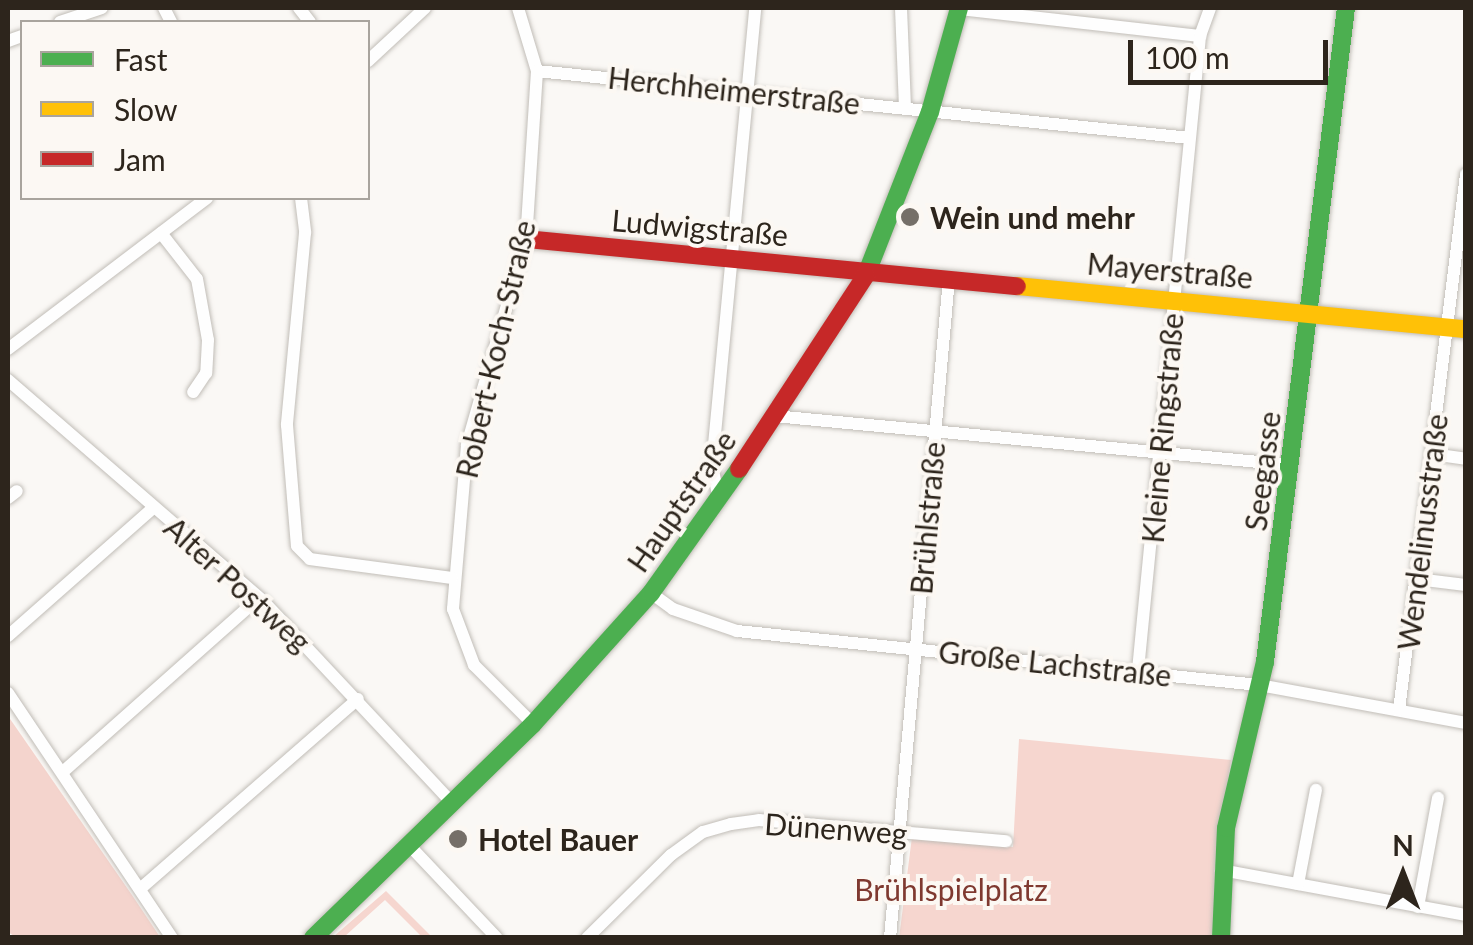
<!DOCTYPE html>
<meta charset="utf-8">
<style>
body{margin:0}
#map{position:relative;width:1473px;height:945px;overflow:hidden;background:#faf8f5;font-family:Lato,sans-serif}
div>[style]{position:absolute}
.green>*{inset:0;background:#f6d6cf}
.forest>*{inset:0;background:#f4d4cd}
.roads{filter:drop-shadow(0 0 2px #c1bdb7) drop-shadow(0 0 2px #c1bdb7)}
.street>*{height:12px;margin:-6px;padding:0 6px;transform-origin:6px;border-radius:6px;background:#fefefe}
.fast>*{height:18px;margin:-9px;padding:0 9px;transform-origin:9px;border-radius:9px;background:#4caf50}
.slow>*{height:18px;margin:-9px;padding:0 9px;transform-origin:9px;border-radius:9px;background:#ffc107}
.jam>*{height:18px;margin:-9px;padding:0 9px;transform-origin:9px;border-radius:9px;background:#c62828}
.dots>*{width:28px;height:28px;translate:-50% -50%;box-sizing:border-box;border:5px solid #fcf8f3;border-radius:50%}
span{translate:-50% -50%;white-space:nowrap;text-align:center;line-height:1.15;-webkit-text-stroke:8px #fcf8f3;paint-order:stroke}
.street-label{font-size:30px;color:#2d251c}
.poi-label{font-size:30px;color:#2d251c;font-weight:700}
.left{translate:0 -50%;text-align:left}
.park-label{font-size:30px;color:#7f3930}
.frame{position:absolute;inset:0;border:10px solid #2d251c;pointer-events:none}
.legend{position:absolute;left:20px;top:20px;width:350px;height:180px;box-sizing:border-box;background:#fcf8f3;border:2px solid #a9a49d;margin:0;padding:12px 18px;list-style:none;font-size:30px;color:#2d251c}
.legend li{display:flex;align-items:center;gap:20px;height:50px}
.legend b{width:50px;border:2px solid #a9a49d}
.north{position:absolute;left:1353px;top:825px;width:100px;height:100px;-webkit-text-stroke:8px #fcf8f3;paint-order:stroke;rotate:0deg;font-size:28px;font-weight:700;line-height:40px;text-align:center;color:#2d251c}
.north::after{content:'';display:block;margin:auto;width:35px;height:45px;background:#2d251c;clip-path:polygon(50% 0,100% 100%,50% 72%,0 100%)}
.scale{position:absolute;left:1128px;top:40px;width:200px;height:45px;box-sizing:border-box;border:5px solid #2d251c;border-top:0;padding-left:12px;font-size:30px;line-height:35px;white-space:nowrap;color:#2d251c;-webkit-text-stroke:8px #fcf8f3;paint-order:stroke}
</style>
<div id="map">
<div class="green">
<i style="clip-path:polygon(1019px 739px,1231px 760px,1215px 858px,1214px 937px,899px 938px,912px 837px,1013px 847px)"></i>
<i style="clip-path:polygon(386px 891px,432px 937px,422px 937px,385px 900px,344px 937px,333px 937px)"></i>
</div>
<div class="forest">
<i style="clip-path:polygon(8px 716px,132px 895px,160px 937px,17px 938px,8px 932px)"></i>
</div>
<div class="roads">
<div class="street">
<i style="left:164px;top:8px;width:16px;rotate:63deg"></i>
<i style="left:299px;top:8px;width:18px;rotate:52deg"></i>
<i style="left:518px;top:8px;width:66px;rotate:73.2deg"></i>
<i style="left:537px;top:71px;width:168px;rotate:93.7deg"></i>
<i style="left:526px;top:239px;width:214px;rotate:106deg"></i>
<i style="left:467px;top:445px;width:165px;rotate:94.9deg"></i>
<i style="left:453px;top:609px;width:60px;rotate:69.4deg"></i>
<i style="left:474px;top:665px;width:83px;rotate:45deg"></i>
<i style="left:901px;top:8px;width:99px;rotate:87.7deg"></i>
<i style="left:959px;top:9px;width:243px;rotate:6.4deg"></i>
<i style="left:60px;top:22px;width:44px;rotate:-18.4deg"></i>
<i style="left:8px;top:41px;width:15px;rotate:-20deg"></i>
<i style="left:368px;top:61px;width:78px;rotate:-42.9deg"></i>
<i style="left:537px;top:71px;width:656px;rotate:5.86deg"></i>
<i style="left:301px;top:198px;width:35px;rotate:83deg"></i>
<i style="left:305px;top:233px;width:193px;rotate:95.4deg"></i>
<i style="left:287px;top:425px;width:121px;rotate:85.3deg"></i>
<i style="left:297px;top:546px;width:18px;rotate:45deg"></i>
<i style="left:310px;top:559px;width:143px;rotate:7.6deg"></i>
<i style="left:161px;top:233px;width:58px;rotate:52deg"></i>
<i style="left:197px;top:279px;width:62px;rotate:79.8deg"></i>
<i style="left:208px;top:340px;width:33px;rotate:93deg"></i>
<i style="left:206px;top:373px;width:23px;rotate:124deg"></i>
<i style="left:8px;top:349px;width:250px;rotate:-37.2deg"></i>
<i style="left:8px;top:380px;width:340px;rotate:40.9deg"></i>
<i style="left:265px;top:603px;width:275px;rotate:46.9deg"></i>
<i style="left:774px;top:416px;width:518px;rotate:5.42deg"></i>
<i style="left:1432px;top:454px;width:34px;rotate:8deg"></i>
<i style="left:8px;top:498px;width:11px;rotate:-38deg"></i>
<i style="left:719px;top:499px;width:34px;rotate:-102deg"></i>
<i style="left:712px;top:466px;width:460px;rotate:-84.6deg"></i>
<i style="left:1417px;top:579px;width:49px;rotate:7deg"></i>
<i style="left:651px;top:593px;width:27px;rotate:36deg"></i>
<i style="left:673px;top:609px;width:68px;rotate:19deg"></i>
<i style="left:737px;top:631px;width:525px;rotate:5.91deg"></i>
<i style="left:1259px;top:685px;width:210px;rotate:10.4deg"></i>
<i style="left:8px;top:636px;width:193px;rotate:-41.4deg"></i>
<i style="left:1138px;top:670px;width:637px;rotate:-84.41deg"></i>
<i style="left:1200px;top:36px;width:30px;rotate:-70deg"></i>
<i style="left:8px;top:693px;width:295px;rotate:56.2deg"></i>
<i style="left:1399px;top:710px;width:540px;rotate:-82.87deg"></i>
<i style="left:65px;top:770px;width:259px;rotate:-41.6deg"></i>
<i style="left:409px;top:845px;width:128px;rotate:46.6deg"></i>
<i style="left:1221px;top:870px;width:249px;rotate:10.4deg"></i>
<i style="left:1298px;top:884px;width:96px;rotate:-79.2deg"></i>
<i style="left:140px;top:889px;width:289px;rotate:-41.1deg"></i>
<i style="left:1418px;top:907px;width:111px;rotate:-79.6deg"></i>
<i style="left:587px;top:938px;width:118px;rotate:-44.7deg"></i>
<i style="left:671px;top:855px;width:39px;rotate:-36deg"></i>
<i style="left:703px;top:832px;width:29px;rotate:-16deg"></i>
<i style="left:731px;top:824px;width:28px;rotate:-8deg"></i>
<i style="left:759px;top:820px;width:248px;rotate:4.9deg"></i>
<i style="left:890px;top:938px;width:663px;rotate:-84.89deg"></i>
</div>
<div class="fast">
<i style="left:866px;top:275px;width:175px;rotate:-68.6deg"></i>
<i style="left:930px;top:112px;width:108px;rotate:-74.4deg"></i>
<i style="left:313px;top:938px;width:307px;rotate:-44.2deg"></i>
<i style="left:533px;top:724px;width:176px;rotate:-48deg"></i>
<i style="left:651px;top:593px;width:152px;rotate:-54.6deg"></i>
<i style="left:1221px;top:938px;width:110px;rotate:-87.4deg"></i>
<i style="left:1226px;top:828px;width:171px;rotate:-76.8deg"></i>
<i style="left:1265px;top:662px;width:659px;rotate:-82.94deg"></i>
</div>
<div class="slow">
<i style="left:1017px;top:286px;width:451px;rotate:5.5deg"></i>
</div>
<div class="jam">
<i style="left:526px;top:239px;width:493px;rotate:5.5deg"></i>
<i style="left:739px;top:469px;width:232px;rotate:-56.8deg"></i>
</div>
</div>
<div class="dots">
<i style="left:910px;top:217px;background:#756f68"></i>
<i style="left:458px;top:839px;background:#756f68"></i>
</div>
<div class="street-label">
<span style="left:734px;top:90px;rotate:6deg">Herchheimerstraße</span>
<span style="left:700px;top:227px;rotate:5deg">Ludwigstraße</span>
<span style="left:1170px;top:270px;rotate:5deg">Mayerstraße</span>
<span style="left:495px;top:349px;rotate:-77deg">Robert-Koch-Straße</span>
<span style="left:1162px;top:428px;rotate:-85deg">Kleine Ringstraße</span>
<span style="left:1262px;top:471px;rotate:-83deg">Seegasse</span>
<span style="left:681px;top:501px;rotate:-55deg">Hauptstraße</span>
<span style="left:927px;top:518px;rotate:-85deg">Brühlstraße</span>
<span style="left:1422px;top:532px;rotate:-83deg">Wendelinusstraße</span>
<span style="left:238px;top:584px;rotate:42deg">Alter Postweg</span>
<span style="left:1055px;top:663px;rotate:6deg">Große Lachstraße</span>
<span style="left:836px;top:828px;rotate:4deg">Dünenweg</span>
</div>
<div class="poi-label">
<span class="left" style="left:930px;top:217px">Wein und mehr</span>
<span class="left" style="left:478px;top:839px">Hotel Bauer</span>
</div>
<div class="park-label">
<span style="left:951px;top:889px">Brühlspielplatz</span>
</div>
<div class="frame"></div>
<ul class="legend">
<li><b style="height:12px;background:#4caf50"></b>Fast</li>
<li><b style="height:12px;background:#ffc107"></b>Slow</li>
<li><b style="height:12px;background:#c62828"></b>Jam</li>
</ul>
<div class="north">N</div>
<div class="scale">100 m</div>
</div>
